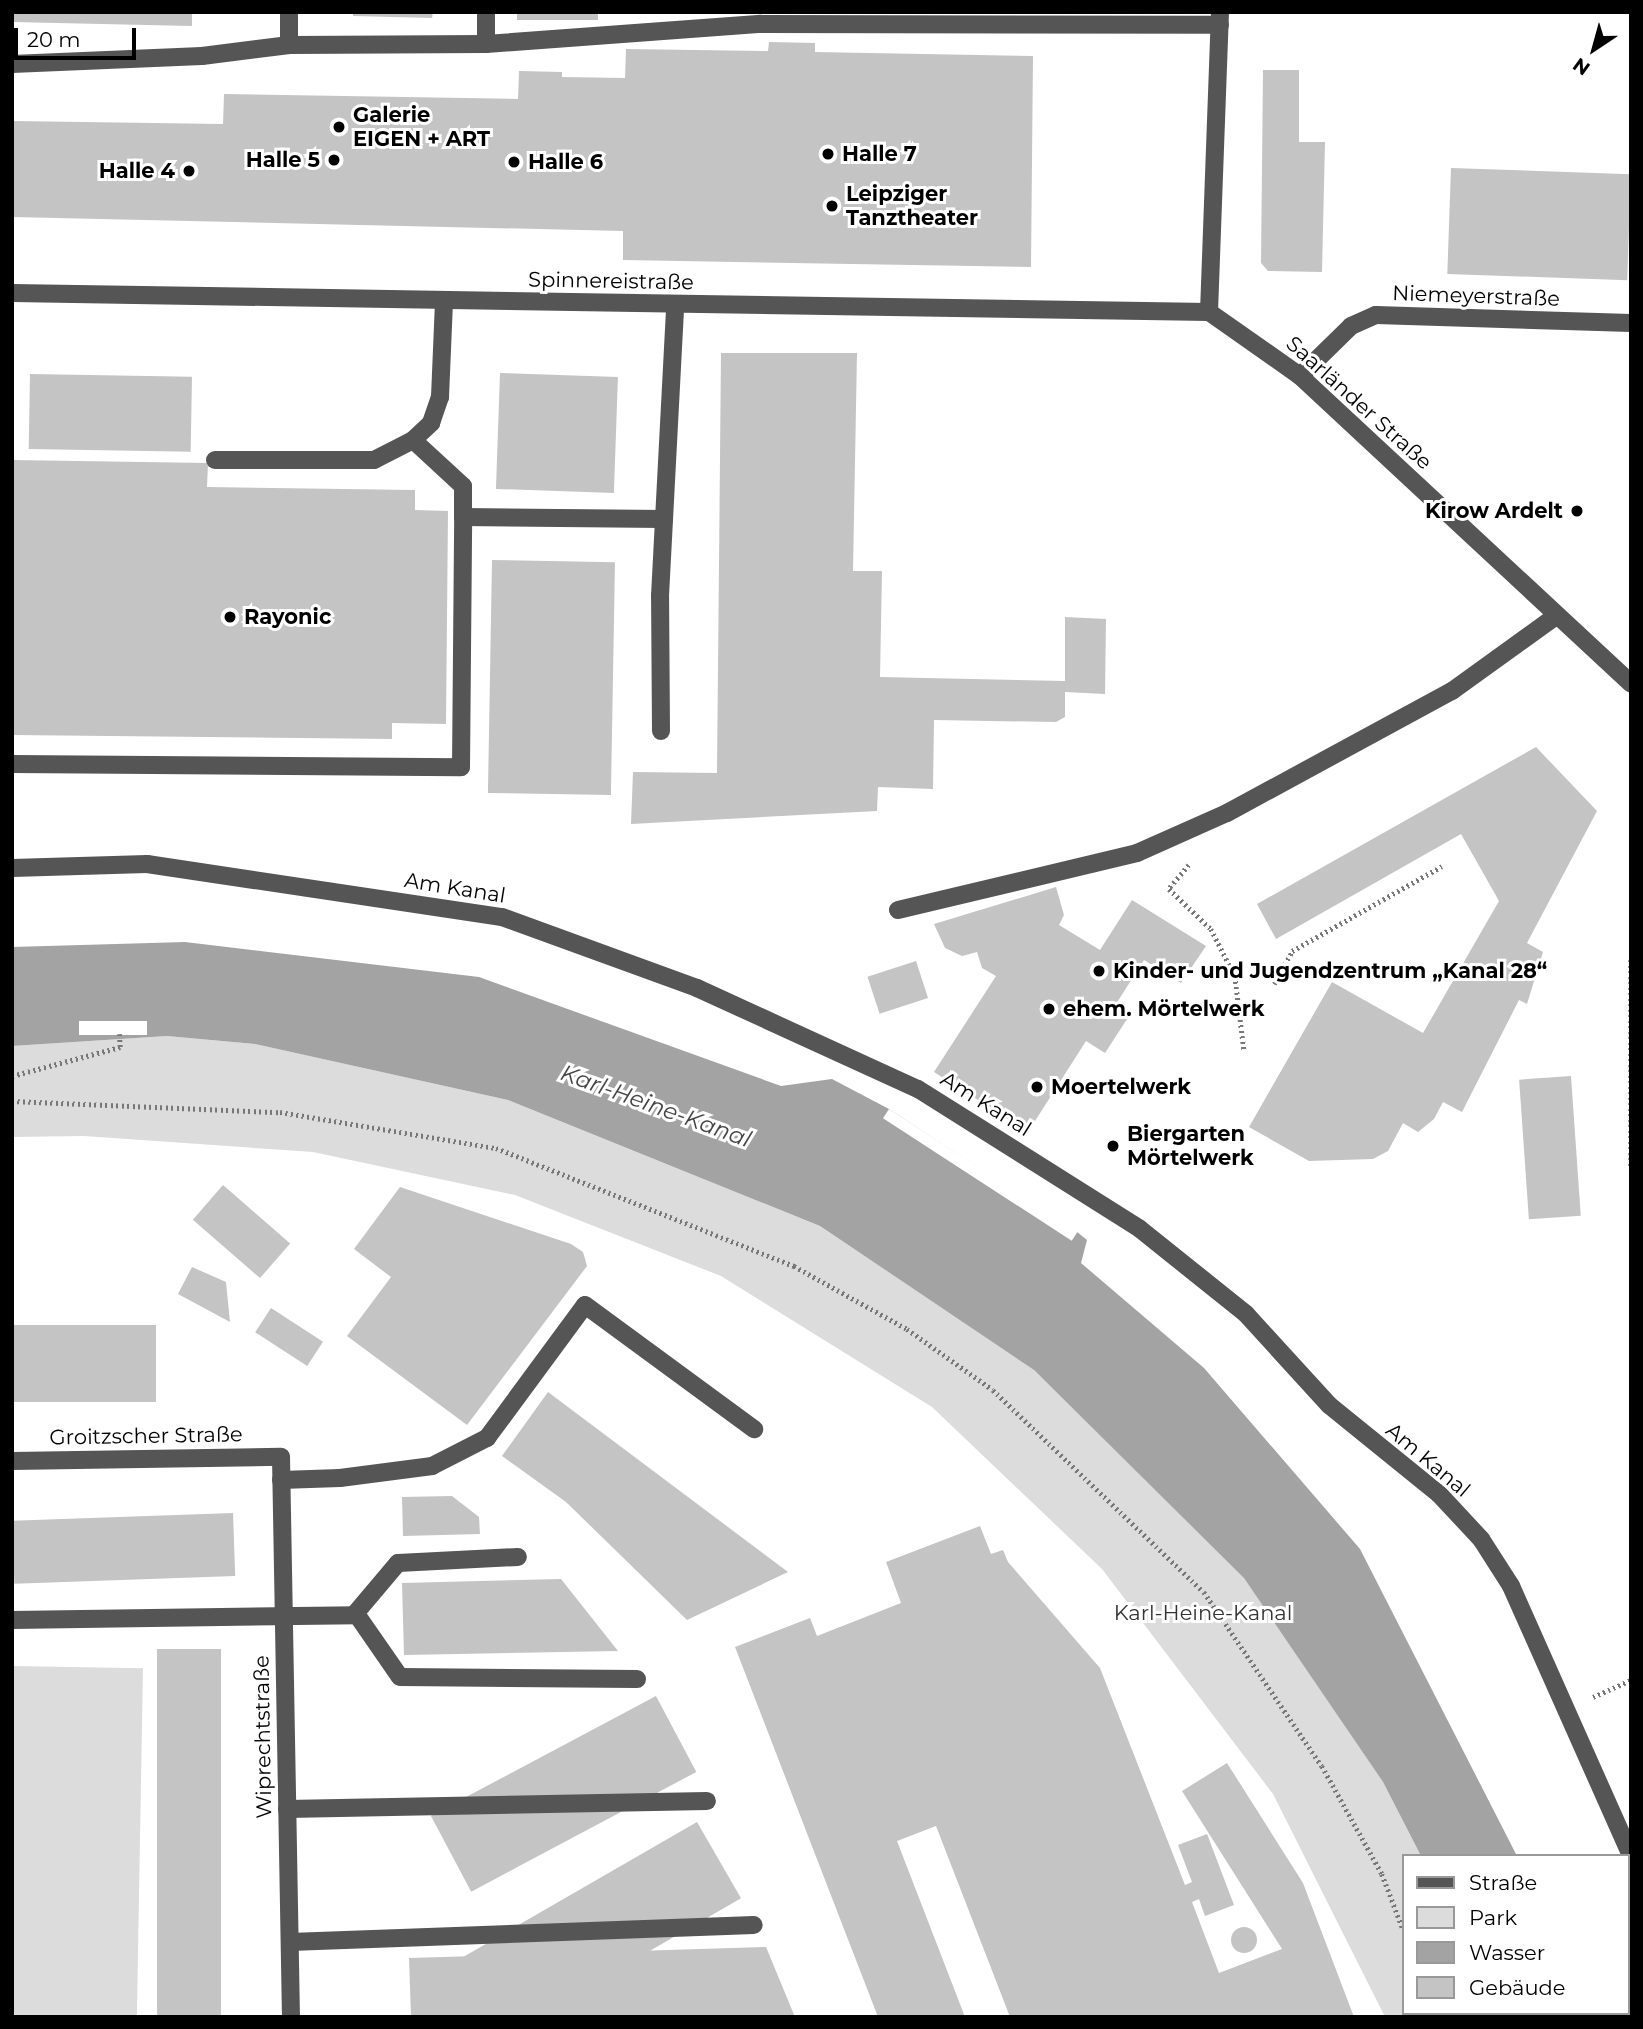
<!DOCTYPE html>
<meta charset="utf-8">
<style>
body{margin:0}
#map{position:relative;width:1643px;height:2029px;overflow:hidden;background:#fff;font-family:Montserrat,sans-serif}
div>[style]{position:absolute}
.green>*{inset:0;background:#dcdcdc;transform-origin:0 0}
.water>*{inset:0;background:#a3a3a3;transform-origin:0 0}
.pier>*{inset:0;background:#fff;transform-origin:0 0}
.building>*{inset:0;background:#c4c4c4;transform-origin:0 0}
.round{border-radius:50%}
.path>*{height:4.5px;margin-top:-2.25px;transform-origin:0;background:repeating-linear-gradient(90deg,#777 0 2px,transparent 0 5.5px)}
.minor>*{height:18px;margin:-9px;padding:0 9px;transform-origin:9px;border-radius:9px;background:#555}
.dots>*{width:19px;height:19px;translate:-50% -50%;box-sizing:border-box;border:4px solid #fff;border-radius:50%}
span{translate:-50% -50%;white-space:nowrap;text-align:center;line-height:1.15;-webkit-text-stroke:6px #fff;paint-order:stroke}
.poi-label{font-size:21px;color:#000;font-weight:700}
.left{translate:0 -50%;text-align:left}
.right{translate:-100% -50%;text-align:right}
.street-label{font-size:21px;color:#000}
.park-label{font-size:21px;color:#333}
.water-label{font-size:23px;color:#444;font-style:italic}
.frame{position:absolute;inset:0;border:14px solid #000;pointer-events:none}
.legend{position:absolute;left:1402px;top:1854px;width:228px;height:161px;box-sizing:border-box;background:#fff;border:2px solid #999;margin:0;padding:9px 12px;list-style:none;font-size:21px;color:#000}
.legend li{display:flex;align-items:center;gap:14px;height:35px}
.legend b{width:35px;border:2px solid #999}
.north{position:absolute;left:1559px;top:14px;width:70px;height:70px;-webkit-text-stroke:5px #fff;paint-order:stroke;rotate:216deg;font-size:19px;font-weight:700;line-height:28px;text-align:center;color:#000}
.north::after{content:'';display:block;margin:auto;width:24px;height:32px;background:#000;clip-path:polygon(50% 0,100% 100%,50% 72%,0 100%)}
.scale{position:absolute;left:14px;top:28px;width:122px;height:32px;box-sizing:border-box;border:4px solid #000;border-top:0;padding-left:9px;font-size:21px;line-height:24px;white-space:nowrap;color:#000;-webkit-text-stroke:5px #fff;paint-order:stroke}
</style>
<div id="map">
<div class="green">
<i style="clip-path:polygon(167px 1036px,255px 1044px,508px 1100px,820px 1226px,1034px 1370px,1245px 1578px,1383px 1782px,1421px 1856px,1403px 1856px,1403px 2013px,1485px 2017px,1385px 2017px,1273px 1794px,1102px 1569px,932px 1407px,721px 1276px,515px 1195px,313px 1152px,84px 1136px,12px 1137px,12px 1046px)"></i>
<i style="left:12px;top:1666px;width:131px;height:351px;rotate:1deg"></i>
</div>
<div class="water">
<i style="clip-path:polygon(185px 942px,479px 977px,781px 1086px,832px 1079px,889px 1109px,1077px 1232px,1087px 1240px,1081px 1263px,1204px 1368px,1360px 1549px,1517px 1856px,1421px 1856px,1383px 1782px,1244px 1578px,1034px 1370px,820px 1226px,508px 1100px,255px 1044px,167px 1036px,12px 1046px,12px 947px)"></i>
<i style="left:1484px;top:2013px;width:93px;height:4px"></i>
</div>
<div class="pier">
<i style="left:147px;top:1021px;width:14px;height:68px;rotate:90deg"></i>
<i style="left:889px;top:1109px;width:225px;height:11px;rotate:33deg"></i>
</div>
<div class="building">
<i style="clip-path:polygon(12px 12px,192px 12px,192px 26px,12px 22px)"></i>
<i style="clip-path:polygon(353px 12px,433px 12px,432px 18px,353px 16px)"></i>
<i style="left:517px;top:12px;width:81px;height:8px"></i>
<i style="clip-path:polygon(769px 42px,815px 43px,815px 52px,1033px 56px,1031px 267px,623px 260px,623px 231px,12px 217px,12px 121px,223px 124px,224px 94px,518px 99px,519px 71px,562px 72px,562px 77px,625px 78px,626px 49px,768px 51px)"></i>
<i style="clip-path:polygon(1263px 70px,1299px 70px,1299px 142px,1325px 142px,1322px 272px,1268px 271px,1261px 263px)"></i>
<i style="left:1451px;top:168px;width:180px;height:106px;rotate:2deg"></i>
<i style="clip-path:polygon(721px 353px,857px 353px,853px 571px,882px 571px,880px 677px,1065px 681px,1065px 617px,1106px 619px,1105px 694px,1065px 692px,1065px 717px,1056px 722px,934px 720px,933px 789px,878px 787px,877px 811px,631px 824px,633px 772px,717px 773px)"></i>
<i style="left:500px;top:373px;width:118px;height:116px;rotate:2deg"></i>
<i style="left:30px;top:374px;width:162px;height:75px;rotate:1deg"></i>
<i style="clip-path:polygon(12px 460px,208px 463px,207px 487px,415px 490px,415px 510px,448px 511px,446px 724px,392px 723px,392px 739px,12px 735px)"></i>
<i style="left:492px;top:560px;width:123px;height:233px;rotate:1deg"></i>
<i style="clip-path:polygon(1536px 747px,1597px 811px,1527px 943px,1543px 952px,1527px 1004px,1519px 1000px,1462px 1112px,1443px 1102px,1434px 1119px,1418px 1132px,1403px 1123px,1388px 1151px,1373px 1159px,1309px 1161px,1249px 1127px,1332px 982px,1423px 1033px,1499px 901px,1461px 834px,1276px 939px,1257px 904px)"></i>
<i style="clip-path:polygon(1056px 887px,1064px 915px,1059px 925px,1100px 950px,1132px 900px,1206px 946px,1181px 983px,1144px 960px,1116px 1004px,1131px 1013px,1105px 1053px,1086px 1041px,1028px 1132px,934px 1072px,996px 976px,982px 968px,977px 952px,962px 956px,945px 948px,934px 924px)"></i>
<i style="left:916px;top:961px;width:39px;height:51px;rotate:72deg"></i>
<i style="left:1571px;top:1076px;width:140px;height:52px;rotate:86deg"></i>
<i style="left:223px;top:1185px;width:89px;height:46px;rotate:41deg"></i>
<i style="clip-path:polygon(400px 1187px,571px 1244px,583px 1252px,587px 1266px,467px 1425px,347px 1336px,391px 1277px,354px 1249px)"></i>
<i style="clip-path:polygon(192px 1267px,226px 1282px,230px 1322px,178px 1294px)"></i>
<i style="left:271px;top:1308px;width:62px;height:29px;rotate:33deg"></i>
<i style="left:156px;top:1325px;width:77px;height:144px;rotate:90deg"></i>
<i style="clip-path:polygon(548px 1392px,788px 1572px,687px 1620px,566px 1502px,502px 1456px)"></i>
<i style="clip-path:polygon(452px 1496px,479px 1517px,480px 1534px,403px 1536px,402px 1497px)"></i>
<i style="left:233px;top:1513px;width:63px;height:221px;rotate:88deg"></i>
<i style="clip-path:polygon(980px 1526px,991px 1554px,1003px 1550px,1008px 1562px,1100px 1668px,1185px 1885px,1192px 1882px,1178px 1845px,1207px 1834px,1234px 1905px,1205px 1916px,1199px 1899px,1192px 1902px,1219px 1973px,1282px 1949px,1182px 1791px,1227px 1763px,1303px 1883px,1354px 2017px,1010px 2017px,936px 1826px,897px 1841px,965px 2017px,878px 2017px,735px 1647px,810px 1618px,817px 1636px,901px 1603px,886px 1562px)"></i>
<i style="clip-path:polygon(561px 1579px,618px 1651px,404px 1655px,402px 1583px)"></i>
<i style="left:157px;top:1649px;width:64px;height:368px"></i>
<i style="left:656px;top:1696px;width:86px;height:255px;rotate:62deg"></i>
<i style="left:697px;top:1822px;width:88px;height:286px;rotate:60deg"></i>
<i class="round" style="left:1231px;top:1927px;width:26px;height:26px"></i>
<i style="clip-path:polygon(766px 1947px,795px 2017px,411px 2017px,409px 1958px)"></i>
</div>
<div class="path">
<i style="left:1189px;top:865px;width:31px;rotate:130deg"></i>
<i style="left:1169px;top:889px;width:58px;rotate:43.6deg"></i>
<i style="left:1211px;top:929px;width:53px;rotate:62.9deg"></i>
<i style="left:1235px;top:976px;width:74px;rotate:83deg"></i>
<i style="left:1631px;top:960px;width:207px;rotate:90deg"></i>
<i style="left:1274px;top:984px;width:38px;rotate:-61deg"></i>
<i style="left:1292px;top:951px;width:172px;rotate:-29.5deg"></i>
<i style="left:12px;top:1076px;width:112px;rotate:-15deg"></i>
<i style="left:120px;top:1047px;width:13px;rotate:-94deg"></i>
<i style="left:12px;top:1101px;width:268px;rotate:2.4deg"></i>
<i style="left:280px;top:1112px;width:219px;rotate:9.5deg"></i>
<i style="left:496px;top:1148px;width:321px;rotate:21.6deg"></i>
<i style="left:794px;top:1266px;width:129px;rotate:29.1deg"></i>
<i style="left:907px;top:1329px;width:105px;rotate:35.3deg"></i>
<i style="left:993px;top:1390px;width:292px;rotate:43.8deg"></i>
<i style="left:1204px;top:1592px;width:210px;rotate:55.9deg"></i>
<i style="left:1322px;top:1766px;width:124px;rotate:60.9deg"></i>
<i style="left:1382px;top:1874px;width:59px;rotate:69.1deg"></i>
<i style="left:1593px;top:1697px;width:42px;rotate:-24.1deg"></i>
<i style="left:1436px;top:2013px;width:4px;rotate:63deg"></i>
</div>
<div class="minor">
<i style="left:289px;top:12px;width:33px;rotate:90deg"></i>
<i style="left:486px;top:44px;width:32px;rotate:-90deg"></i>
<i style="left:12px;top:64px;width:190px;rotate:-2.4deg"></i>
<i style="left:202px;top:56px;width:88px;rotate:-7.2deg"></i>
<i style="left:289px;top:45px;width:197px;rotate:-0.3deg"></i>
<i style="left:486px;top:44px;width:276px;rotate:-4.2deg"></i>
<i style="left:761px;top:24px;width:459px;rotate:0.1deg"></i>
<i style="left:12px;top:293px;width:1197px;rotate:0.91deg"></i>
<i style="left:1209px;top:312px;width:111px;rotate:35.1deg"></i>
<i style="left:1300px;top:376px;width:452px;rotate:42.9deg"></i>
<i style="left:1209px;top:312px;width:300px;rotate:-87.9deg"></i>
<i style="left:1300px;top:376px;width:71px;rotate:-44.4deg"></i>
<i style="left:1351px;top:326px;width:27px;rotate:-24deg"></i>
<i style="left:1376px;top:315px;width:255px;rotate:1.8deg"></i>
<i style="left:413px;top:440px;width:68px;rotate:42.6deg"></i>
<i style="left:463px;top:486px;width:31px;rotate:90deg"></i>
<i style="left:215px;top:460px;width:159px"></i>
<i style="left:374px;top:460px;width:44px;rotate:-27.1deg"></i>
<i style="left:413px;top:440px;width:25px;rotate:-43deg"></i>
<i style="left:431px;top:423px;width:28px;rotate:-71deg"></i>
<i style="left:440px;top:397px;width:97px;rotate:-87.6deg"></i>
<i style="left:661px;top:731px;width:135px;rotate:-90.4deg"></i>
<i style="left:660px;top:596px;width:291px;rotate:-87deg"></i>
<i style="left:12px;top:764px;width:449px;rotate:0.4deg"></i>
<i style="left:461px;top:767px;width:250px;rotate:-89.5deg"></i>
<i style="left:463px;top:517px;width:201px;rotate:0.6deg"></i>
<i style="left:12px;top:868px;width:135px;rotate:-1.7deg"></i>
<i style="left:147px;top:864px;width:359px;rotate:8.5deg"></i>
<i style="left:502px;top:917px;width:208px;rotate:20deg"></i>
<i style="left:697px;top:988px;width:243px;rotate:24.6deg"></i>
<i style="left:918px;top:1089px;width:262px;rotate:32.2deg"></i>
<i style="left:1140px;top:1229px;width:136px;rotate:38.7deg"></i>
<i style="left:1246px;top:1314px;width:123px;rotate:47.6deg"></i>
<i style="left:1329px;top:1405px;width:141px;rotate:39deg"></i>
<i style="left:1439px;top:1494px;width:62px;rotate:47deg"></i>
<i style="left:1481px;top:1539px;width:56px;rotate:57.4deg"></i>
<i style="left:1511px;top:1586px;width:295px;rotate:66deg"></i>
<i style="left:898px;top:910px;width:246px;rotate:-13.4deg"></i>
<i style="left:1137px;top:853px;width:98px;rotate:-24deg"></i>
<i style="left:1227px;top:813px;width:256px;rotate:-28.5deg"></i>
<i style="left:1452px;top:691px;width:128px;rotate:-35.8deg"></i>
<i style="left:12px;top:1461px;width:269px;rotate:-0.9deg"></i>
<i style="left:281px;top:1457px;width:560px;rotate:88.98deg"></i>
<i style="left:281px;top:1480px;width:59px;rotate:-1.9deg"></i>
<i style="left:340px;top:1478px;width:93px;rotate:-7.4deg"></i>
<i style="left:432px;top:1466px;width:62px;rotate:-27deg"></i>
<i style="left:487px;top:1438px;width:165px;rotate:-53.6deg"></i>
<i style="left:585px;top:1305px;width:210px;rotate:36.3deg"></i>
<i style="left:354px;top:1615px;width:68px;rotate:-49.8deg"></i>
<i style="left:398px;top:1563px;width:120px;rotate:-2.9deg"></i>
<i style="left:12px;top:1620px;width:345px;rotate:-0.8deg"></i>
<i style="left:357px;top:1615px;width:75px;rotate:55.3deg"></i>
<i style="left:400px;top:1677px;width:237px;rotate:0.5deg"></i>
<i style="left:287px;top:1809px;width:420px;rotate:-1.1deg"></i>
<i style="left:290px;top:1942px;width:464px;rotate:-2.1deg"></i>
</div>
<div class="dots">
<i style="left:339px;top:127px;background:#000"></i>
<i style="left:828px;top:154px;background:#000"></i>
<i style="left:334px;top:160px;background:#000"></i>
<i style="left:514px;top:162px;background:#000"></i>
<i style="left:189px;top:171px;background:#000"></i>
<i style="left:832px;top:206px;background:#000"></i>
<i style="left:1577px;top:511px;background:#000"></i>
<i style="left:230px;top:617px;background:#000"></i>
<i style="left:1099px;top:971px;background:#000"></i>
<i style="left:1049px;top:1009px;background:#000"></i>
<i style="left:1037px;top:1087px;background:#000"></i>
<i style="left:1113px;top:1146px;background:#000"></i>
</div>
<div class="poi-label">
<span class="left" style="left:353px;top:127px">Galerie<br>EIGEN + ART</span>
<span class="left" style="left:842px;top:154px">Halle 7</span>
<span class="right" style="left:320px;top:160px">Halle 5</span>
<span class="left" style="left:528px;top:162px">Halle 6</span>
<span class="right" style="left:175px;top:171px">Halle 4</span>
<span class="left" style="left:846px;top:206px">Leipziger<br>Tanztheater</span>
<span class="right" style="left:1563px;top:511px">Kirow Ardelt</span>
<span class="left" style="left:244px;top:617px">Rayonic</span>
<span class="left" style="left:1113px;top:971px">Kinder- und Jugendzentrum „Kanal 28“</span>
<span class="left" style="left:1063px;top:1009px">ehem. Mörtelwerk</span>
<span class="left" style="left:1051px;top:1087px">Moertelwerk</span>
<span class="left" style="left:1127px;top:1146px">Biergarten<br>Mörtelwerk</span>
</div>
<div class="street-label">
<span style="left:611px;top:281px;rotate:1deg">Spinnereistraße</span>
<span style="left:1476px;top:296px;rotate:2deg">Niemeyerstraße</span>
<span style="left:1359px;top:403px;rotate:42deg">Saarländer Straße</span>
<span style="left:455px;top:888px;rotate:9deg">Am Kanal</span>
<span style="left:986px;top:1104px;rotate:32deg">Am Kanal</span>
<span style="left:146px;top:1436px;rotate:-1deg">Groitzscher Straße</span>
<span style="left:1428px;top:1460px;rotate:40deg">Am Kanal</span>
<span style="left:263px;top:1737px;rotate:-91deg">Wiprechtstraße</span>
</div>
<div class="park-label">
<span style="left:1203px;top:1613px">Karl-Heine-Kanal</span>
</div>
<div class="water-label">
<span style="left:656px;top:1106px;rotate:20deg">Karl-Heine-Kanal</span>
</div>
<div class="frame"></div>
<ul class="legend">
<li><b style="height:9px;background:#555"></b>Straße</li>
<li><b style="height:19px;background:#dcdcdc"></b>Park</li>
<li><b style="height:19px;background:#a3a3a3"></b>Wasser</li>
<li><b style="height:19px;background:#c4c4c4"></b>Gebäude</li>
</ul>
<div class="north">N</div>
<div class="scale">20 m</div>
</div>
